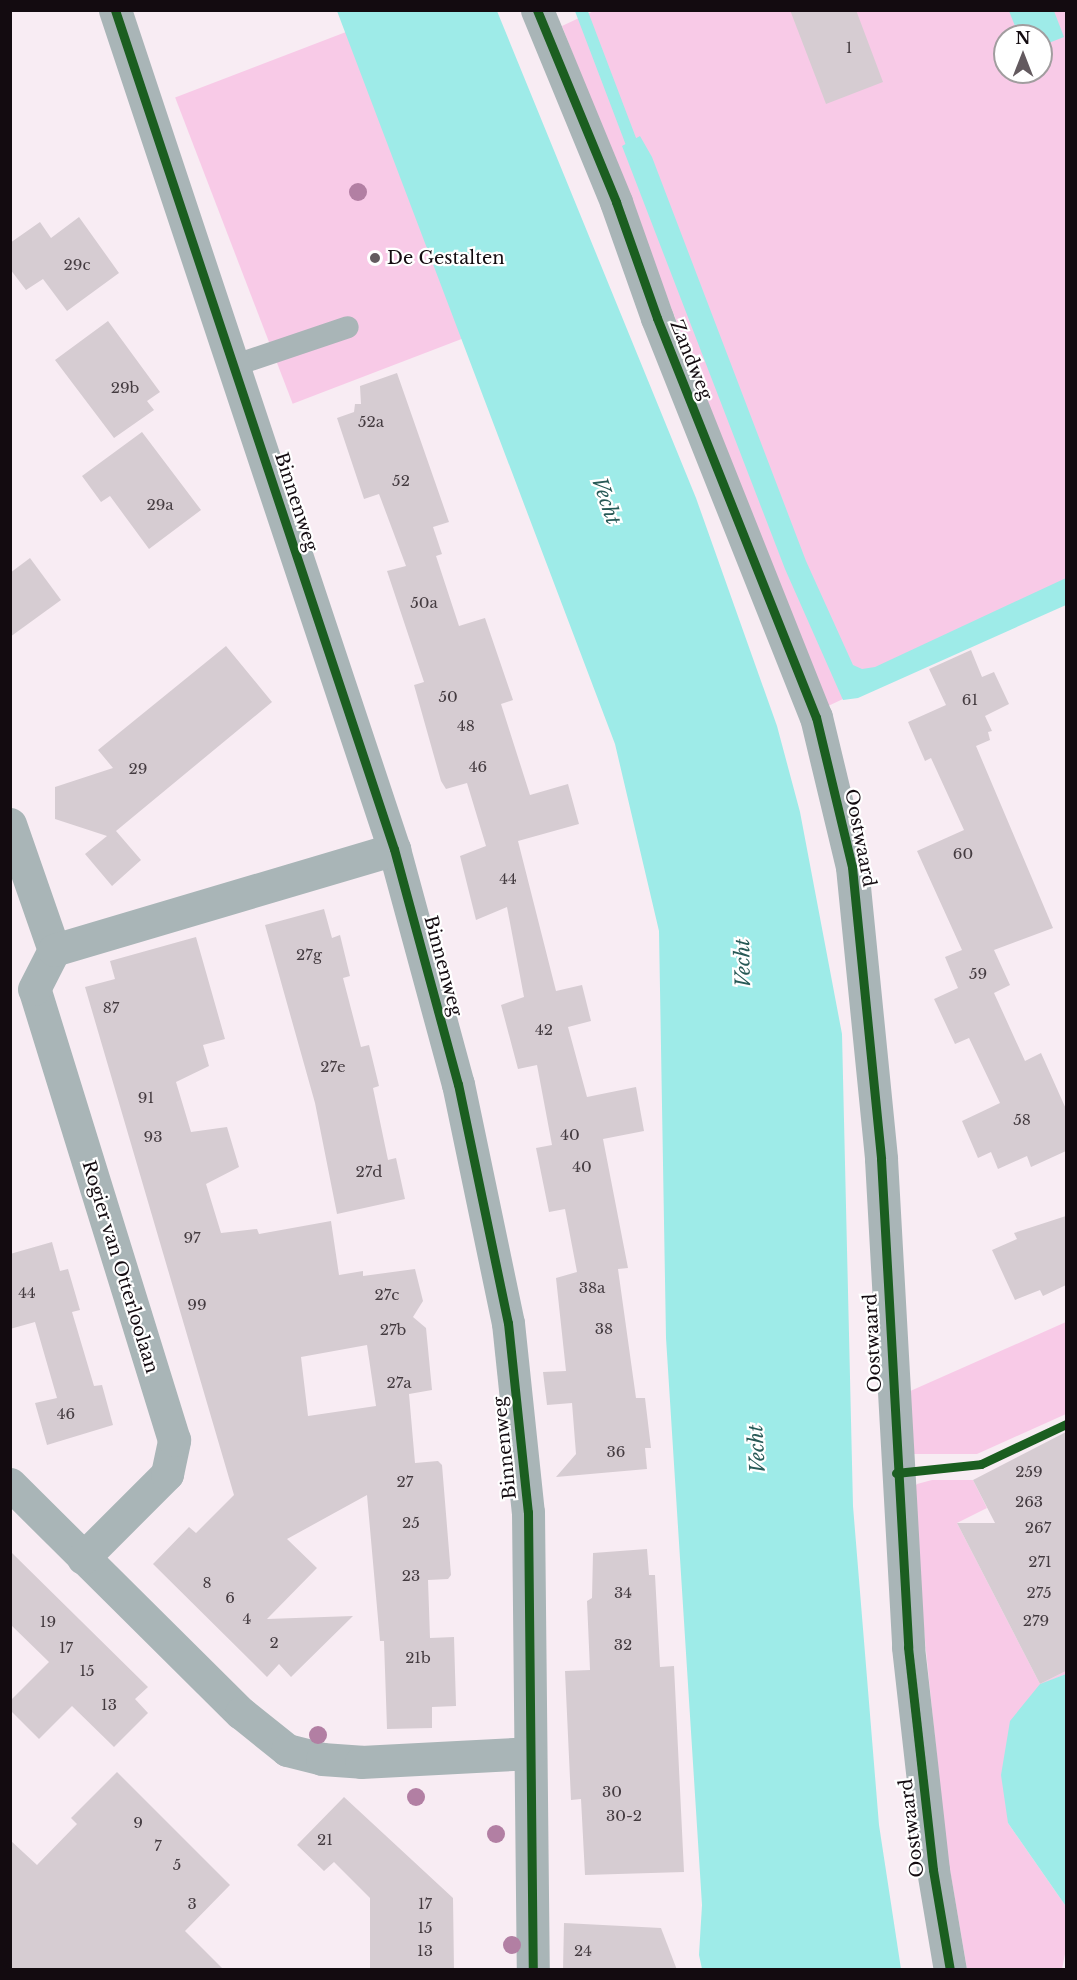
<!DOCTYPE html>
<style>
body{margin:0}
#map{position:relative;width:1077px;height:1980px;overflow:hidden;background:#f8ecf3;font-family:"Libre Baskerville",serif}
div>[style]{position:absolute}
.green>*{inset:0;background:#f8cae7;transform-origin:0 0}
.water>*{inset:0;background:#9eebe8}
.stream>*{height:12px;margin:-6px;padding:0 6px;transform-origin:6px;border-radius:6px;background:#9eebe8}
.building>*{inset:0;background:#d6ccd2}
.service>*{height:22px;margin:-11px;padding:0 11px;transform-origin:11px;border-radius:11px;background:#a9b5b7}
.minor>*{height:33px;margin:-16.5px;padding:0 16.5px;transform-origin:16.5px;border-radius:16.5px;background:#a9b5b7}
.cycleway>*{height:9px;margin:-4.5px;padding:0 4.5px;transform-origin:4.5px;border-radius:4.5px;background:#1b5e20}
.trees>*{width:18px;height:18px;margin:-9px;border-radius:50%;background:#b27fa3}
.dots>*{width:16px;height:16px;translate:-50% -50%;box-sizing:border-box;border:3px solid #fff;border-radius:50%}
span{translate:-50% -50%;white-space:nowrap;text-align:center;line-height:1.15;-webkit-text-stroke:4.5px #fff;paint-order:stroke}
.number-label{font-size:15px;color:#443b40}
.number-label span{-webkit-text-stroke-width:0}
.poi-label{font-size:18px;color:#130b10}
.left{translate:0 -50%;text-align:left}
.street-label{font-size:18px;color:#130b10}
.water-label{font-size:20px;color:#275956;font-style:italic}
.frame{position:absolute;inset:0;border:12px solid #130b10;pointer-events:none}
.north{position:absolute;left:993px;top:24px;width:60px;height:60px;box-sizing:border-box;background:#fff;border:2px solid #a19d9f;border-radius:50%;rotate:0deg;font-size:16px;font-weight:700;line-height:24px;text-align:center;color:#130b10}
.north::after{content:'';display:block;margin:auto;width:21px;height:27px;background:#635a5f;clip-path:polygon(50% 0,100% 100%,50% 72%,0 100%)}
</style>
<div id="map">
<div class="green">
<i style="clip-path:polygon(evenodd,596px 10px,1066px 11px,1066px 594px,826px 707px,562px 26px,596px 10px,1005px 36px,1041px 36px,1041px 72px,1005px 72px,1005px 36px)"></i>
<i style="left:346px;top:32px;width:328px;height:183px;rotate:69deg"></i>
<i style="clip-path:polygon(1066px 1322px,1066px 1414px,977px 1454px,903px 1454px,899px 1396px)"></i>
<i style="clip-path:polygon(932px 1480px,973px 1480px,987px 1508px,957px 1523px,1040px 1684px,1066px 1671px,1066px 1674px,1040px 1685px,1008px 1823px,1065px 1905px,1066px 1949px,1062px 1969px,967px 1969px,946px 1847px,910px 1493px,917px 1484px)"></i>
</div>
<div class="water">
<i style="clip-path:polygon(337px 11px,497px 11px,696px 498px,777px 726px,800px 812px,842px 1034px,853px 1506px,879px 1825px,901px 1969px,702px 1969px,699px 1955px,702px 1905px,666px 1338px,659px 931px,615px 744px)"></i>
<i style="clip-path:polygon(1009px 11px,1054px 11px,1064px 37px,1041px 46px,1041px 36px,1019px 36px)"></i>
<i style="clip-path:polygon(640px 136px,652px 157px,806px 561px,853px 665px,862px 669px,875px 667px,1066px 578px,1066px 605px,858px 698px,843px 700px,785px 569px,622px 146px)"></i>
<i style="clip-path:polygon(1066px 1674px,1066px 1913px,1065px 1905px,1008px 1823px,1001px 1775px,1010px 1721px,1040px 1684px)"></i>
</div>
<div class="stream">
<i style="left:581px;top:10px;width:155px;rotate:69.2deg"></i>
</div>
<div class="building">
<i style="clip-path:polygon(790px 10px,856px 10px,883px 82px,826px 104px)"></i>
<i style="clip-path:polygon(79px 217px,119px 273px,67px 311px,43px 279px,26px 290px,10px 269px,10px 243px,40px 222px,51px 238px)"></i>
<i style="clip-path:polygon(108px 321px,160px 392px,147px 401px,154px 410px,114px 438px,55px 360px)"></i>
<i style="clip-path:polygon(397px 373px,449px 522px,433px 527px,442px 554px,436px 556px,459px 626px,485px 618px,513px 700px,501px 704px,530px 795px,568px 784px,579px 824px,518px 841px,556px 991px,582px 985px,591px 1021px,568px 1027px,587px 1097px,636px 1087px,644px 1131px,603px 1139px,628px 1268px,618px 1269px,636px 1398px,645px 1398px,651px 1448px,645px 1448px,647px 1469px,556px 1477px,576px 1454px,572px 1403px,547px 1405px,543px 1372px,566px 1371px,556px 1278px,577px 1272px,565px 1209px,549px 1212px,536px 1148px,552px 1145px,537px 1065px,518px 1069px,501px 1005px,524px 997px,507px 907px,476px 920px,460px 856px,486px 846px,467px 783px,446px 789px,441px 781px,414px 685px,424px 682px,387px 571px,406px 566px,379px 494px,364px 499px,337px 418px,354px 412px,355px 404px,361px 404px,360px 386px)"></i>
<i style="clip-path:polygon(142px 432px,201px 510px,149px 549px,110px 496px,101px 502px,82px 476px)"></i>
<i style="clip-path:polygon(30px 558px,61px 600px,10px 637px,10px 573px)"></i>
<i style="clip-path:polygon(226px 646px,272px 702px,116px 831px,141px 860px,112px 886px,85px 854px,107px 836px,55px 819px,55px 787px,113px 768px,98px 750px)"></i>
<i style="clip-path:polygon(971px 650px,982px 677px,994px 672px,1009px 704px,985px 716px,992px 731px,988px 732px,990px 740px,976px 746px,1053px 928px,994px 950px,1010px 985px,994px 993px,1025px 1061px,1041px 1053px,1066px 1109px,1066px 1151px,1031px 1167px,1027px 1156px,998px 1169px,991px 1152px,978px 1158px,962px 1121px,1000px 1103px,969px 1038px,955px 1044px,934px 999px,958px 988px,945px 957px,962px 950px,917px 851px,964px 830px,931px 758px,925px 761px,908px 722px,946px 705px,929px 669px)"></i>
<i style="clip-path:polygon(324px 909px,332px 938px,340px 935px,350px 976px,343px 978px,361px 1047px,369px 1045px,379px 1086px,373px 1088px,388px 1160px,396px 1158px,405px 1199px,337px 1214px,315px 1103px,265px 925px)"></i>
<i style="clip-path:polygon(evenodd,196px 937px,225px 1039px,203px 1045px,209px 1066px,176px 1082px,191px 1132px,227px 1127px,239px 1167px,206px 1184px,221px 1233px,257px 1229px,259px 1234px,331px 1221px,339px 1275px,363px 1271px,363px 1276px,415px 1269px,423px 1301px,413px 1317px,426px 1328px,432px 1390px,409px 1394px,415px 1463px,438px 1461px,442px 1465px,451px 1575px,448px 1579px,428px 1580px,430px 1638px,454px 1637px,456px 1706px,432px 1707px,432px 1728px,387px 1729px,384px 1641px,380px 1641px,367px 1495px,287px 1539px,317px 1568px,267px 1619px,353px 1616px,291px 1677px,279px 1664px,267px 1677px,153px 1564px,189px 1527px,196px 1533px,234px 1495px,85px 987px,115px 979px,110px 961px,196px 937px,367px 1345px,376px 1406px,308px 1416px,301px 1357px,367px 1345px)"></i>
<i style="clip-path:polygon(1066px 1216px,1066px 1285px,1043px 1296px,1040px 1290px,1015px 1300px,992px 1250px,1017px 1239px,1014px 1233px)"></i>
<i style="clip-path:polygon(52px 1242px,60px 1271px,68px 1269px,80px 1310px,72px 1312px,94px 1386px,102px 1385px,113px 1425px,47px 1445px,35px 1403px,57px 1398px,35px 1322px,10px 1329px,10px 1254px)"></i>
<i style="clip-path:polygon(1066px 1432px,1066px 1671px,1040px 1684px,957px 1523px,995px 1523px,973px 1480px)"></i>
<i style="clip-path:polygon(647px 1549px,649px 1575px,655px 1575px,660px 1667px,674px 1666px,684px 1872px,585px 1875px,581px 1799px,571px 1800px,565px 1671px,590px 1670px,587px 1601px,592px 1598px,593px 1553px)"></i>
<i style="clip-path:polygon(10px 1551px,148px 1687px,135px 1699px,148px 1713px,114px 1747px,72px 1706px,39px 1739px,10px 1710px,10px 1701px,49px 1662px,10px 1624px)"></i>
<i style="clip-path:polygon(117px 1772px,230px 1885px,185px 1931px,224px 1970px,10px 1970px,10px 1840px,37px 1865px,77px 1824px,71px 1818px)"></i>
<i style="clip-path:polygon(344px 1797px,453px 1898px,454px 1970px,370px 1970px,370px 1898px,334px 1862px,324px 1871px,297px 1845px)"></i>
<i style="clip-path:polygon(564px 1923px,661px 1928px,677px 1970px,563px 1970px)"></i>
</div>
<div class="service">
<i style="left:233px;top:366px;width:121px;rotate:-18.7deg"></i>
</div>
<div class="minor">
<i style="left:115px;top:10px;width:884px;rotate:71.61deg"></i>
<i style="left:394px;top:849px;width:244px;rotate:74.8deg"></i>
<i style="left:458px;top:1084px;width:244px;rotate:78.2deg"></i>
<i style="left:508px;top:1323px;width:190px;rotate:84deg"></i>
<i style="left:528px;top:1512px;width:458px;rotate:89.4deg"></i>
<i style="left:537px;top:10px;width:208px;rotate:67.6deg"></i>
<i style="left:616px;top:202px;width:123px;rotate:70.5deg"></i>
<i style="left:657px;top:318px;width:430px;rotate:68.3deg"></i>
<i style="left:816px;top:717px;width:154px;rotate:76.5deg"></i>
<i style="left:852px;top:867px;width:293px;rotate:84.3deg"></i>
<i style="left:881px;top:1159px;width:489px;rotate:86.8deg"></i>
<i style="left:908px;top:1647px;width:224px;rotate:83.6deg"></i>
<i style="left:933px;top:1870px;width:101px;rotate:80.4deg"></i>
<i style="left:10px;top:824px;width:133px;rotate:70.8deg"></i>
<i style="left:10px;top:1484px;width:325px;rotate:44.8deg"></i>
<i style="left:241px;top:1713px;width:59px;rotate:38.8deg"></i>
<i style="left:287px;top:1750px;width:36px;rotate:14deg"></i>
<i style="left:322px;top:1759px;width:39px;rotate:4deg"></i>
<i style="left:361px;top:1762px;width:169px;rotate:-3deg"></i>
<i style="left:83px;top:1558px;width:119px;rotate:-45deg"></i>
<i style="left:167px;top:1474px;width:35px;rotate:-78deg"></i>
<i style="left:174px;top:1440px;width:472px;rotate:-107.2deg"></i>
<i style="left:34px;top:989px;width:44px;rotate:-62.9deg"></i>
<i style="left:54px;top:950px;width:355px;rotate:-16.5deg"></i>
</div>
<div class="cycleway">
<i style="left:115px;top:10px;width:884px;rotate:71.61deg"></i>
<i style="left:394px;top:849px;width:244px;rotate:74.8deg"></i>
<i style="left:458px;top:1084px;width:244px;rotate:78.2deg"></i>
<i style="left:508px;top:1323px;width:190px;rotate:84deg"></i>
<i style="left:528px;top:1512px;width:458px;rotate:89.4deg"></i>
<i style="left:537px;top:10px;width:208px;rotate:67.6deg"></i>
<i style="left:616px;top:202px;width:123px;rotate:70.5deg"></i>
<i style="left:657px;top:318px;width:430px;rotate:68.3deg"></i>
<i style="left:816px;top:717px;width:154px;rotate:76.5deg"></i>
<i style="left:852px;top:867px;width:293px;rotate:84.3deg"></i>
<i style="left:881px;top:1159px;width:489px;rotate:86.8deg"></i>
<i style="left:908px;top:1647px;width:224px;rotate:83.6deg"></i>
<i style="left:933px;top:1870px;width:101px;rotate:80.4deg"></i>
<i style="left:896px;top:1473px;width:85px;rotate:-6deg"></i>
<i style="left:981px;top:1464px;width:94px;rotate:-25.2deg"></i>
</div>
<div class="trees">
<i style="left:358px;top:192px"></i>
<i style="left:318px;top:1735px"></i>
<i style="left:416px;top:1797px"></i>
<i style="left:496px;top:1834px"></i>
<i style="left:512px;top:1945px"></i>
</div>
<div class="dots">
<i style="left:375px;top:258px;background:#635a5f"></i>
</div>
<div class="number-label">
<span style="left:849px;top:48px">1</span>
<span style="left:77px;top:265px">29c</span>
<span style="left:125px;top:388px">29b</span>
<span style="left:371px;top:422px">52a</span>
<span style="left:401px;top:481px">52</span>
<span style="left:160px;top:505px">29a</span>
<span style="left:424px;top:603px">50a</span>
<span style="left:448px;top:697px">50</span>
<span style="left:970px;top:700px">61</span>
<span style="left:466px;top:726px">48</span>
<span style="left:478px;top:767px">46</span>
<span style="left:138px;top:769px">29</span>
<span style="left:963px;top:854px">60</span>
<span style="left:508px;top:879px">44</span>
<span style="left:309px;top:955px">27g</span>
<span style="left:978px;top:974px">59</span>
<span style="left:111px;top:1008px">87</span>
<span style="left:544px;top:1030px">42</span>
<span style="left:333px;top:1067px">27e</span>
<span style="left:146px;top:1098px">91</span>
<span style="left:1022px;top:1120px">58</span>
<span style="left:570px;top:1135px">40</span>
<span style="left:153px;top:1137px">93</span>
<span style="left:582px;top:1167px">40</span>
<span style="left:369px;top:1172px">27d</span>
<span style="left:192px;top:1238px">97</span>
<span style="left:592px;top:1288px">38a</span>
<span style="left:27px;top:1293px">44</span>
<span style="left:387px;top:1295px">27c</span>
<span style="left:197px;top:1305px">99</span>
<span style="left:604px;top:1329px">38</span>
<span style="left:393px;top:1330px">27b</span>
<span style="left:399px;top:1383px">27a</span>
<span style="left:66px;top:1414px">46</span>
<span style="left:616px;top:1452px">36</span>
<span style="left:1029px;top:1472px">259</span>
<span style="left:405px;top:1482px">27</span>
<span style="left:1029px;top:1502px">263</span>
<span style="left:411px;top:1523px">25</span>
<span style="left:1038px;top:1528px">267</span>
<span style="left:1040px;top:1562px">271</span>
<span style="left:411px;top:1576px">23</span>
<span style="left:207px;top:1583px">8</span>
<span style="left:623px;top:1593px">34</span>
<span style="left:1039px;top:1593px">275</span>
<span style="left:230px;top:1598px">6</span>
<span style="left:247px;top:1619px">4</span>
<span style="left:1036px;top:1621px">279</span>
<span style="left:48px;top:1622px">19</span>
<span style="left:274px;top:1643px">2</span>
<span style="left:623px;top:1645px">32</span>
<span style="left:66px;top:1648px">17</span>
<span style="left:418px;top:1658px">21b</span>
<span style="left:87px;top:1671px">15</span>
<span style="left:109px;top:1705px">13</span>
<span style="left:612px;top:1792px">30</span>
<span style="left:624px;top:1816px">30-2</span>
<span style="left:138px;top:1823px">9</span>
<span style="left:325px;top:1840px">21</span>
<span style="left:158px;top:1846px">7</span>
<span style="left:177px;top:1865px">5</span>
<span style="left:192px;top:1904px">3</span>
<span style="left:425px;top:1904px">17</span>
<span style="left:425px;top:1928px">15</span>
<span style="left:425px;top:1951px">13</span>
<span style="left:583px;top:1951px">24</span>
</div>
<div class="poi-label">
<span class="left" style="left:387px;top:258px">De Gestalten</span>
</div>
<div class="street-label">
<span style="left:691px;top:360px;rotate:68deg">Zandweg</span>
<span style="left:296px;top:502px;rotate:72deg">Binnenweg</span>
<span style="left:860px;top:838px;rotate:79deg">Oostwaard</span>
<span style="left:443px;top:966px;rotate:75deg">Binnenweg</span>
<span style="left:120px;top:1267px;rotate:73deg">Rogier van Otterloolaan</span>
<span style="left:873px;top:1343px;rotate:-93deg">Oostwaard</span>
<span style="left:505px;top:1448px;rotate:-96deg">Binnenweg</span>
<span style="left:912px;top:1828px;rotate:-97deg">Oostwaard</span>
</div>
<div class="water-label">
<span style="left:606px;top:501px;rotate:71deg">Vecht</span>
<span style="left:743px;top:963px;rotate:-91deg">Vecht</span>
<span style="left:757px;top:1449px;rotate:-93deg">Vecht</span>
</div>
<div class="frame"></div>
<div class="north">N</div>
</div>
